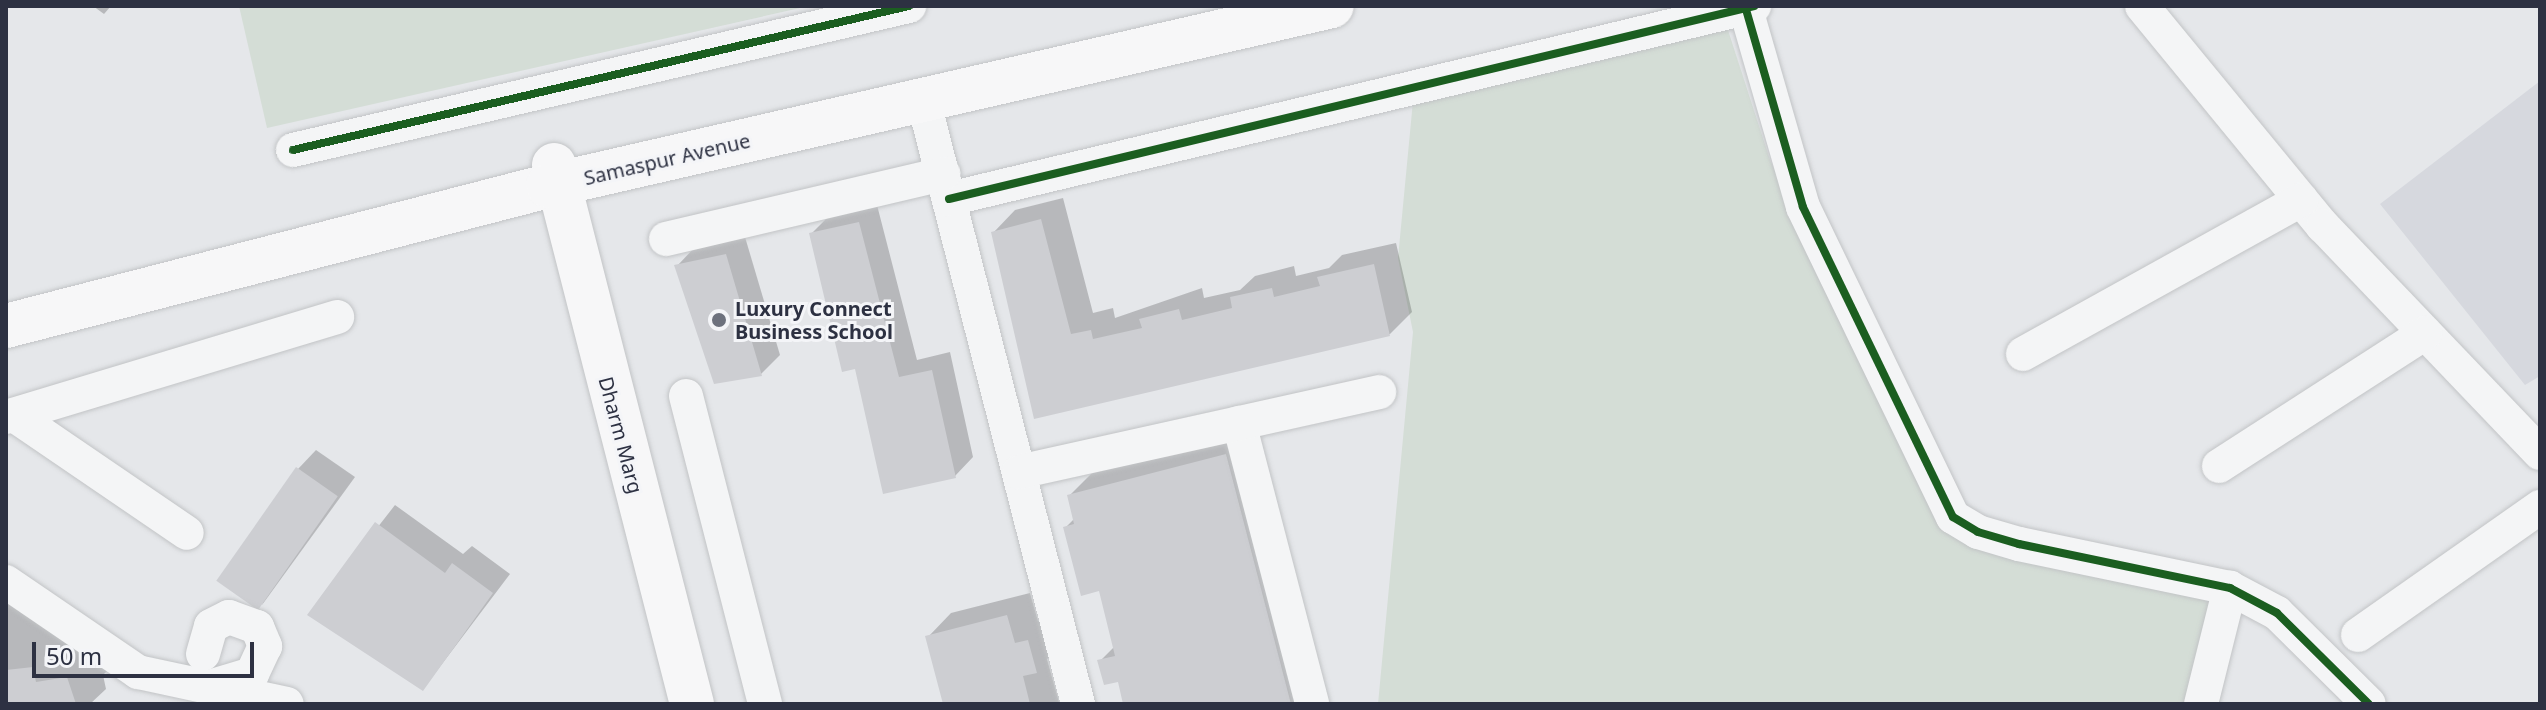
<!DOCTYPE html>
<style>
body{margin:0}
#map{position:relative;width:2546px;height:710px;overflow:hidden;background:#e5e7ea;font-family:"Noto Sans",sans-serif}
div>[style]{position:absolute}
.built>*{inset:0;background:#d6d8de}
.green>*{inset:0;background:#d4ddd6}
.shadow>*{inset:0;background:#0003}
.building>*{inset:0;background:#cdced2;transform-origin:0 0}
.roads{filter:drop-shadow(0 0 2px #c2c4c6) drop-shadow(0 0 2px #c2c4c6)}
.minor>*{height:34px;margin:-17px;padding:0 17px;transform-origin:17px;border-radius:17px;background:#f4f5f6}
.major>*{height:44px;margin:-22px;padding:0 22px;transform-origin:22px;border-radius:22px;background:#f7f7f8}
.cycleway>*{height:8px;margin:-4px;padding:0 4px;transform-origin:4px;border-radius:4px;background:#1b5e20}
.dots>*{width:22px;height:22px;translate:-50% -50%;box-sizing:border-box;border:4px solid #f4f5f8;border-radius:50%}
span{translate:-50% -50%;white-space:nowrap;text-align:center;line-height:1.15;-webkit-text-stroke:6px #f4f5f8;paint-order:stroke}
.street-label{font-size:20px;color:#2d3142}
.poi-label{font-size:20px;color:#2d3142;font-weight:700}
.left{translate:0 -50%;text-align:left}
.frame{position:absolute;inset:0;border:8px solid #2d3142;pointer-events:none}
.scale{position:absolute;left:32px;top:642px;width:222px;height:36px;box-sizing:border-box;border:4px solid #2d3142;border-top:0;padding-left:10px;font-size:24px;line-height:28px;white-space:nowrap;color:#2d3142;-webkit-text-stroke:6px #f4f5f8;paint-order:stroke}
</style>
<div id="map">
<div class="built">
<i style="clip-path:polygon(2540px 81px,2540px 376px,2525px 385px,2380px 204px)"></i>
</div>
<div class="green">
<i style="clip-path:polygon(239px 6px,809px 6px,267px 128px)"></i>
<i style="clip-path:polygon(1727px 27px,1770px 160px,1942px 518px,2213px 594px,2187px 704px,1378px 704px,1413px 332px,1398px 258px,1413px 101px)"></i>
</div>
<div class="shadow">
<i style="clip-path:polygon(93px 6px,111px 6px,104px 14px)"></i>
<i style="clip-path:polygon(1063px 198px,1093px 313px,1113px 308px,1115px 318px,1202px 288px,1204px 298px,1240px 290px,1255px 276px,1294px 266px,1296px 276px,1329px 268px,1342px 255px,1396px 243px,1412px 312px,1390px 334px,1035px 416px,993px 233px,1015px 210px)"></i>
<i style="clip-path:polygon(877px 205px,917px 360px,950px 352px,973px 457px,955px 476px,856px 367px,811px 234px,830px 215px)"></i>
<i style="clip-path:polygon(745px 237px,780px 355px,761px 374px,677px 266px,695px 247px)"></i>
<i style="clip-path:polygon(1249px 432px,1329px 704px,1126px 704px,1119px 679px,1100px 661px,1115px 646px,1100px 589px,1065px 528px,1075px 518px,1069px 496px,1092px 473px)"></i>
<i style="clip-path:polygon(316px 450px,355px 477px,262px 605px,298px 469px)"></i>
<i style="clip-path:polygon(395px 505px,463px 554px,472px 546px,510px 574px,423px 689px,310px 614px)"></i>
<i style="clip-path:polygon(1030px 593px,1038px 621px,1051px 618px,1059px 648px,1047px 659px,1059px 702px,1076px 698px,1077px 704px,945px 704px,928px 637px,951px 613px)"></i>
<i style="clip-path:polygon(6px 602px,68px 633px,71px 648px,102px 643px,110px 668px,103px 675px,106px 689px,90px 704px,6px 704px)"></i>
</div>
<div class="building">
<i style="clip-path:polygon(1041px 219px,1071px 334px,1091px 330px,1093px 339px,1142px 328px,1139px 319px,1179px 309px,1182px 320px,1232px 308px,1230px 297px,1272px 288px,1274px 297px,1320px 286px,1317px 277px,1374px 264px,1390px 336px,1034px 419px,991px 232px)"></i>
<i style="clip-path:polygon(859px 222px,899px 377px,932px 370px,956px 478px,883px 494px,855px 369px,842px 372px,809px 233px)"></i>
<i style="clip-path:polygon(726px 254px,762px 376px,714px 384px,674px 265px)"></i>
<i style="clip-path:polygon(1226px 454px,1291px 704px,1123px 704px,1118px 682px,1104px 685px,1097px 660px,1115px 656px,1099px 591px,1081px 596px,1063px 527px,1074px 524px,1067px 495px)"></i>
<i style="left:296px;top:467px;width:51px;height:139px;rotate:35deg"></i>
<i style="clip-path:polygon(375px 522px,445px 573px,452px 563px,493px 593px,423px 691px,307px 615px)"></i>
<i style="clip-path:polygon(1007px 615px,1015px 643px,1028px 640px,1037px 673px,1023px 676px,1030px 704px,943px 704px,925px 636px)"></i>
<i style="clip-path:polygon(33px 667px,36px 682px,67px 677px,76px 704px,6px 704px,6px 670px)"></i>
</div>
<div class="roads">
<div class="minor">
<i style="left:1745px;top:6px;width:209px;rotate:73.9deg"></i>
<i style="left:1803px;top:207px;width:344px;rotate:64.2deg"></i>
<i style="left:1953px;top:517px;width:29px;rotate:31deg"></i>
<i style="left:1978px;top:532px;width:43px;rotate:16.3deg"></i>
<i style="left:2019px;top:544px;width:216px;rotate:11.8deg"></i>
<i style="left:2230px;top:588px;width:53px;rotate:28deg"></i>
<i style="left:2277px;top:613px;width:129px;rotate:44.7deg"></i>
<i style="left:2142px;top:6px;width:285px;rotate:50.6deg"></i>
<i style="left:2323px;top:226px;width:314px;rotate:46.3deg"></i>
<i style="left:923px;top:99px;width:625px;rotate:75.63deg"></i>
<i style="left:293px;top:150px;width:633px;rotate:-13.16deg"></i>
<i style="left:949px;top:199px;width:828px;rotate:-13.48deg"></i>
<i style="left:666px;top:239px;width:285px;rotate:-13.2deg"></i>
<i style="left:2023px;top:354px;width:318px;rotate:-29deg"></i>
<i style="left:686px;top:396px;width:318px;rotate:75.6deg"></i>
<i style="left:14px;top:415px;width:209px;rotate:34.3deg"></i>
<i style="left:6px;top:417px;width:346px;rotate:-16.8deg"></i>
<i style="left:1239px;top:423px;width:290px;rotate:75.4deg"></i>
<i style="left:2219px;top:466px;width:245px;rotate:-32.8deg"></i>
<i style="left:1019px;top:472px;width:369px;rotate:-12.5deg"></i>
<i style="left:6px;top:582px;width:160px;rotate:34.3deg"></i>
<i style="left:138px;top:672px;width:152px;rotate:12.1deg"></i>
<i style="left:2358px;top:635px;width:223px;rotate:-35.1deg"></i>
<i style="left:203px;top:654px;width:29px;rotate:-74deg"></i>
<i style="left:211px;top:626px;width:20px;rotate:-27deg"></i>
<i style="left:229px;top:617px;width:30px;rotate:20deg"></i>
<i style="left:257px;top:627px;width:21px;rotate:67deg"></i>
<i style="left:265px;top:646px;width:31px;rotate:115deg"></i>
<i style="left:252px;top:674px;width:45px;rotate:163.2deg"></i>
<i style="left:2201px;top:704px;width:120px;rotate:-76deg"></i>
</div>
<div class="major">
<i style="left:554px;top:165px;width:556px;rotate:75.64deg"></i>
<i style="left:6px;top:326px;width:560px;rotate:-14.48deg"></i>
<i style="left:548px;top:186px;width:804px;rotate:-12.93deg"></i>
</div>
</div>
<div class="cycleway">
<i style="left:1745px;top:6px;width:209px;rotate:73.9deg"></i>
<i style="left:1803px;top:207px;width:344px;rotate:64.2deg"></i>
<i style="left:1953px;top:517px;width:29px;rotate:31deg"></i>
<i style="left:1978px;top:532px;width:43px;rotate:16.3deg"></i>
<i style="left:2019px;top:544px;width:216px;rotate:11.8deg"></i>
<i style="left:2230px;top:588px;width:53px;rotate:28deg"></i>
<i style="left:2277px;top:613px;width:129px;rotate:44.7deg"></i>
<i style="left:293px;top:150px;width:633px;rotate:-13.16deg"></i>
<i style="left:949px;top:199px;width:828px;rotate:-13.48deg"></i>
</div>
<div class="dots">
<i style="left:719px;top:320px;background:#6d717d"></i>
</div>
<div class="street-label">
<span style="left:667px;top:159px;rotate:-13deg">Samaspur Avenue</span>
<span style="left:621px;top:435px;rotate:75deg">Dharm Marg</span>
</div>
<div class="poi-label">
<span class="left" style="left:735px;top:320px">Luxury Connect<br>Business School</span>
</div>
<div class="frame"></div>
<div class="scale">50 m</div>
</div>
